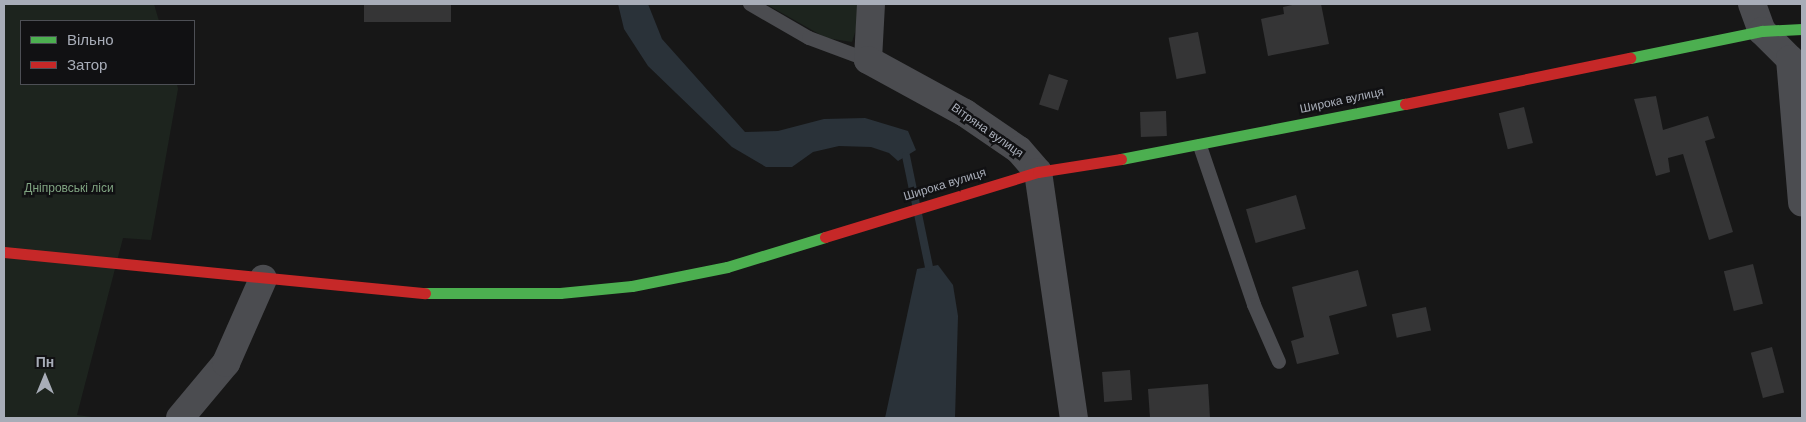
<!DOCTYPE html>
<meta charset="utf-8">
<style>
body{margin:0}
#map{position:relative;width:1806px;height:422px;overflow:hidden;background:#171717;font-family:Helvetica,sans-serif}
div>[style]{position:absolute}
.green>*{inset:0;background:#1d241e}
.water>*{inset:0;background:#2a3239}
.stream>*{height:8px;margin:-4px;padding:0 4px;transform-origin:4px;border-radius:4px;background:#2a3239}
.building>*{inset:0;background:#353536;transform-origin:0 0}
.lane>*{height:14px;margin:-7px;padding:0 7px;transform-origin:7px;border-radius:7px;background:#4b4c50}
.street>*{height:28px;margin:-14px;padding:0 14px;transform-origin:14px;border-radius:14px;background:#4b4c50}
.fast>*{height:11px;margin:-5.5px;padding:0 5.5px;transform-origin:5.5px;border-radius:5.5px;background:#4caf50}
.jam>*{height:11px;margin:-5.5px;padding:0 5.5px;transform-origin:5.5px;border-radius:5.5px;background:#c62828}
span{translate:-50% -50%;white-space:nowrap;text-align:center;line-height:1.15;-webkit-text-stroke:5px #111113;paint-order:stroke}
.street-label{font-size:12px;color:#a8adb8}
.park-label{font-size:12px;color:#7fa381}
.frame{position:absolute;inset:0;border:5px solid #a8adb8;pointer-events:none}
.legend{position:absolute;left:20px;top:20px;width:175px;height:65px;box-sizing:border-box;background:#111113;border:1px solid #4d4f55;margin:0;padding:6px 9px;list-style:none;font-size:15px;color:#a8adb8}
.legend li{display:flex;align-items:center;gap:10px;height:25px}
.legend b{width:25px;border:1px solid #4d4f55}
.north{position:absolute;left:20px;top:352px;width:50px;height:50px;-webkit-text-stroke:4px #111113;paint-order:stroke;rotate:0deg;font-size:14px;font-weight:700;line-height:20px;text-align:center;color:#a8adb8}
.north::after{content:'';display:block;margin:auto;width:18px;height:22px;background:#a8adb8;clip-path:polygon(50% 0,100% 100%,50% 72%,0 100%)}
</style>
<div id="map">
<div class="green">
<i style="clip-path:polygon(4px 4px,154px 4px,159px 21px,21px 21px,21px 84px,177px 84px,178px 89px,151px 240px,123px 238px,77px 415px,100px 418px,4px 418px)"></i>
<i style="clip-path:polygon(766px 4px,864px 4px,852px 42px,826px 38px)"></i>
</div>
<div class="water">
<i style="clip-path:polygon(618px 4px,648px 4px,662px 39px,745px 132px,778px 131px,824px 119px,865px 118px,908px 131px,916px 150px,898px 161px,889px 153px,871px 147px,839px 146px,813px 152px,792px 167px,766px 167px,732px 147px,648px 66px,624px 29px)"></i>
<i style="clip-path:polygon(938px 265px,953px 285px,958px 316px,955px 418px,885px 418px,917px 269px)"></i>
</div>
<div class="stream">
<i style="left:906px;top:156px;width:113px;rotate:78.3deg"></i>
</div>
<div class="building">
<i style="left:364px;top:4px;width:87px;height:18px"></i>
<i style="clip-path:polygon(1297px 4px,1321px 4px,1329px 44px,1268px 56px,1261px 19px,1284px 14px,1283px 7px)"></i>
<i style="left:1198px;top:32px;width:42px;height:30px;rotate:79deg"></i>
<i style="left:1049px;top:74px;width:20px;height:32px;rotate:18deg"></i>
<i style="clip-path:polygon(1656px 96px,1663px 130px,1708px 116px,1715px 138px,1705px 141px,1733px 232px,1709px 240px,1683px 154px,1668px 158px,1670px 172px,1656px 176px,1634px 99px)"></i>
<i style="left:1524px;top:107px;width:37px;height:26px;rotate:76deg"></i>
<i style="left:1166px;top:111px;width:25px;height:26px;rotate:88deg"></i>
<i style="left:1296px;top:195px;width:35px;height:52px;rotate:74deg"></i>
<i style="left:1753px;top:264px;width:41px;height:30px;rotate:76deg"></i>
<i style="clip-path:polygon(1358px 270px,1367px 306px,1329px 316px,1339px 354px,1297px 364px,1291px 341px,1304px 337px,1292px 287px)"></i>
<i style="left:1426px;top:307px;width:24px;height:35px;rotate:78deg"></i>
<i style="left:1772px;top:347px;width:47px;height:22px;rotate:75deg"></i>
<i style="left:1130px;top:370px;width:30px;height:28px;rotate:86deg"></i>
<i style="clip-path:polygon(1208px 384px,1210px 418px,1150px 418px,1148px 389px)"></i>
</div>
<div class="lane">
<i style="left:750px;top:4px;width:68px;rotate:30deg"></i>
<i style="left:809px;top:38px;width:63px;rotate:20.4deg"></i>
<i style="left:1200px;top:146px;width:168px;rotate:71.2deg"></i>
<i style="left:1254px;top:305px;width:62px;rotate:66.3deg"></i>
</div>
<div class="street">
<i style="left:871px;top:4px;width:56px;rotate:93.1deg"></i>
<i style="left:868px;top:60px;width:111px;rotate:28.7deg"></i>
<i style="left:965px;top:113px;width:65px;rotate:34.4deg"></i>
<i style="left:1019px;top:150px;width:29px;rotate:49deg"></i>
<i style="left:1038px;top:172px;width:249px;rotate:81.7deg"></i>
<i style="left:1752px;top:4px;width:29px;rotate:70deg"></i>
<i style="left:1762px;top:31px;width:40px;rotate:45deg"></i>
<i style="left:1790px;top:59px;width:144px;rotate:85.2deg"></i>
<i style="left:180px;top:418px;width:72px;rotate:-50.1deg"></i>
<i style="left:226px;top:363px;width:92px;rotate:-66.2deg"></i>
</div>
<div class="fast">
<i style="left:1630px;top:58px;width:135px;rotate:-11.6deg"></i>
<i style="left:1762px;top:31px;width:40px;rotate:-2.9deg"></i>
<i style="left:1121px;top:159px;width:289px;rotate:-11deg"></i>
<i style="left:425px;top:293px;width:135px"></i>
<i style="left:560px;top:293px;width:72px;rotate:-5.6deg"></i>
<i style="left:632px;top:286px;width:97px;rotate:-11.3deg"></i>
<i style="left:727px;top:267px;width:102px;rotate:-17deg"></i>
</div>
<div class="jam">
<i style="left:1405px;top:104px;width:230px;rotate:-11.6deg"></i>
<i style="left:825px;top:237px;width:223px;rotate:-17deg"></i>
<i style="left:1038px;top:172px;width:84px;rotate:-8.9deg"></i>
<i style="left:4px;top:252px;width:423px;rotate:5.6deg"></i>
</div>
<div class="street-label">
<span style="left:1342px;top:101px;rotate:-12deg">Широка вулиця</span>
<span style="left:987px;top:131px;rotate:35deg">Вітряна вулиця</span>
<span style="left:945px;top:185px;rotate:-17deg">Широка вулиця</span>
</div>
<div class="park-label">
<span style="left:69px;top:189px">Дніпровські ліси</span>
</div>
<div class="frame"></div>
<ul class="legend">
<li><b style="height:6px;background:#4caf50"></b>Вільно</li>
<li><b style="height:6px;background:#c62828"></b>Затор</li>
</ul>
<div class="north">Пн</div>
</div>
